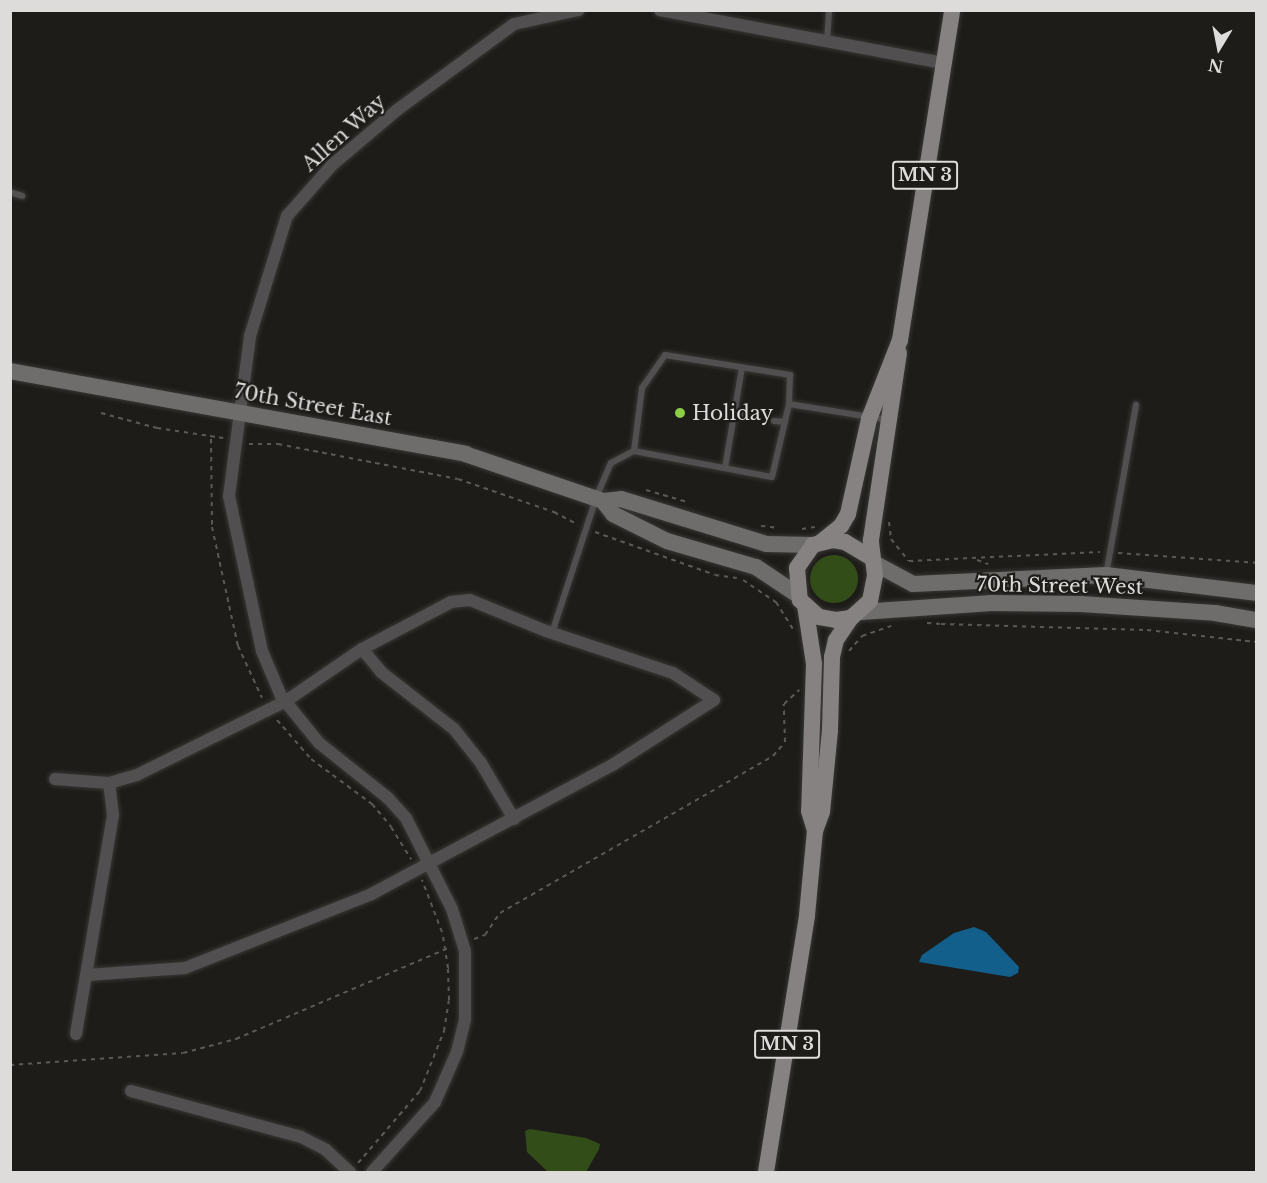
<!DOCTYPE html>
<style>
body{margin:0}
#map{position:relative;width:1267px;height:1183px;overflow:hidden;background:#1d1c19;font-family:"Libre Baskerville",serif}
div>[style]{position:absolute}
.green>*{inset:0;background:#334d19}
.round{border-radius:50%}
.water>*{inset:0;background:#115f8a}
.path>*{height:2px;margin-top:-1px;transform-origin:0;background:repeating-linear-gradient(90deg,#5b5957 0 4.5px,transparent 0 9px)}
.roads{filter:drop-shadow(0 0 2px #383734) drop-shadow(0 0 2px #383734)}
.service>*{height:6px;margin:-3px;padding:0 3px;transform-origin:3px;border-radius:3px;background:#514f4f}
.minor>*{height:12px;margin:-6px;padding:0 6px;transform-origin:6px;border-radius:6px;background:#514f4f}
.secondary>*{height:16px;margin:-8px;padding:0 8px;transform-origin:8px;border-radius:8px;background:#6f6c6c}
.primary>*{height:16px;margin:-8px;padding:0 8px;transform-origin:8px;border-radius:8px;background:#868282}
.dots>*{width:16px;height:16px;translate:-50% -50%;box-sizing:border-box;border:3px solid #1d1c19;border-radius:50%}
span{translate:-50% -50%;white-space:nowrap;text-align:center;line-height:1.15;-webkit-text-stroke:4.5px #1d1c19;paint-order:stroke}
.shield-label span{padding:2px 4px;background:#1d1c19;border:2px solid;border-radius:4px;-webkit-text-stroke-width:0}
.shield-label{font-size:18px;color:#dedcdb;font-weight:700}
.street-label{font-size:20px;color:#dedcdb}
.poi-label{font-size:20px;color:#dedcdb}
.left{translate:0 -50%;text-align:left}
.frame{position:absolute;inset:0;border:12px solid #dedcdb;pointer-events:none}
.north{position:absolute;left:1189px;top:18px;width:60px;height:60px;-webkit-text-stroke:4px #1d1c19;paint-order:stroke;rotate:190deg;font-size:16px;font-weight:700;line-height:24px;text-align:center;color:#dedcdb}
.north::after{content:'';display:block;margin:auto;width:21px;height:27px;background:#dedcdb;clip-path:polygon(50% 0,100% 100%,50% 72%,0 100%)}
</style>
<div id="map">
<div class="green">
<i class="round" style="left:810px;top:555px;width:48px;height:48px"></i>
<i style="clip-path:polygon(530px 1129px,586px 1138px,600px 1144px,599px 1149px,586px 1172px,548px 1172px,527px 1152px,525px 1131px)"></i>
</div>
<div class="water">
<i style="clip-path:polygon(974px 927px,986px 932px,1019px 967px,1018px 973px,1010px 977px,919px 962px,922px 955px,954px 933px)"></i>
</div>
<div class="path">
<i style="left:101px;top:413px;width:58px;rotate:15deg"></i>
<i style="left:157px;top:428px;width:67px;rotate:8.6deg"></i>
<i style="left:211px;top:439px;width:88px;rotate:89.3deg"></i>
<i style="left:212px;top:527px;width:122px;rotate:77.7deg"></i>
<i style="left:238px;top:646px;width:57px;rotate:65.2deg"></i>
<i style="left:249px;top:444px;width:29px"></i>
<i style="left:278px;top:444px;width:183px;rotate:11deg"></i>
<i style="left:458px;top:479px;width:102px;rotate:19deg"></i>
<i style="left:554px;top:512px;width:27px;rotate:28deg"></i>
<i style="left:646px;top:490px;width:43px;rotate:16.3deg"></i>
<i style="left:889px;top:522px;width:17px;rotate:83deg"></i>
<i style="left:891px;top:539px;width:28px;rotate:51deg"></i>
<i style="left:909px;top:561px;width:191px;rotate:-2.7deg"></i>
<i style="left:761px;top:526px;width:18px;rotate:6deg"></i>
<i style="left:802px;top:529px;width:13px;rotate:-9deg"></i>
<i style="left:595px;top:532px;width:127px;rotate:19.7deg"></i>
<i style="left:715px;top:575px;width:22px;rotate:8deg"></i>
<i style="left:1118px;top:553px;width:138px;rotate:4.1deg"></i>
<i style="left:977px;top:560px;width:12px;rotate:20deg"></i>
<i style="left:743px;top:580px;width:40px;rotate:34deg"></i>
<i style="left:776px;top:602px;width:32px;rotate:58deg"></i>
<i style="left:927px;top:623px;width:15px;rotate:4deg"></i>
<i style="left:941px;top:624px;width:206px;rotate:1.7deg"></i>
<i style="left:1147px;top:630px;width:110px;rotate:6.3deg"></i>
<i style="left:849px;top:651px;width:20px;rotate:-49deg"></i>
<i style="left:862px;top:636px;width:31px;rotate:-19deg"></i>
<i style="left:277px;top:720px;width:52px;rotate:48.9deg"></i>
<i style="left:311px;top:759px;width:76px;rotate:36.4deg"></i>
<i style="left:372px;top:804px;width:30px;rotate:50deg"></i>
<i style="left:391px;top:827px;width:38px;rotate:58deg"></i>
<i style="left:474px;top:939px;width:12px;rotate:-20deg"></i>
<i style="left:485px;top:935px;width:27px;rotate:-56deg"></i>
<i style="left:500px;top:913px;width:315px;rotate:-29.9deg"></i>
<i style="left:773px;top:756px;width:18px;rotate:-49deg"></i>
<i style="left:785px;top:742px;width:38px;rotate:-92deg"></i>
<i style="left:784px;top:704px;width:21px;rotate:-43deg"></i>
<i style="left:10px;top:1065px;width:173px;rotate:-4deg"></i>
<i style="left:183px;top:1053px;width:55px;rotate:-14.8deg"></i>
<i style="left:236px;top:1039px;width:234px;rotate:-23.2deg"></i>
<i style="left:358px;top:1163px;width:95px;rotate:-49.3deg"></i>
<i style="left:420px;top:1091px;width:65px;rotate:-68.2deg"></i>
<i style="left:444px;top:1031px;width:31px;rotate:-81deg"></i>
<i style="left:449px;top:1000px;width:32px;rotate:-92deg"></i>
<i style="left:448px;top:968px;width:36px;rotate:-99deg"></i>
<i style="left:442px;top:932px;width:56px;rotate:-111deg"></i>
</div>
<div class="roads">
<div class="service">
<i style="left:827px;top:41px;width:31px;rotate:-86deg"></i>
<i style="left:10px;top:192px;width:13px;rotate:18deg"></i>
<i style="left:734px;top:413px;width:11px;rotate:10deg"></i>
<i style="left:774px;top:421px;width:11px;rotate:5deg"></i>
<i style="left:634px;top:451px;width:140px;rotate:10.7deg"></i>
<i style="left:772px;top:477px;width:75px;rotate:-76.9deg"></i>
<i style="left:725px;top:468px;width:102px;rotate:-80.4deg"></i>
<i style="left:1106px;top:575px;width:173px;rotate:-80deg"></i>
<i style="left:552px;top:633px;width:142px;rotate:-71.9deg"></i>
<i style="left:596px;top:498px;width:38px;rotate:-67deg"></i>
<i style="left:611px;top:463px;width:26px;rotate:-28deg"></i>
<i style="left:634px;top:451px;width:64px;rotate:-82.8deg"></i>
<i style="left:642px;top:388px;width:40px;rotate:-55.1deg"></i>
<i style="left:665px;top:355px;width:127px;rotate:9.1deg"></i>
<i style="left:790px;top:375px;width:29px;rotate:92deg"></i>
<i style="left:789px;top:404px;width:101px;rotate:9.1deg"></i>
</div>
<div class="minor">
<i style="left:660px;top:10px;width:288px;rotate:10.6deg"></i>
<i style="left:362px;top:649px;width:30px;rotate:50deg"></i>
<i style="left:381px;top:672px;width:93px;rotate:38deg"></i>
<i style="left:454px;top:729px;width:43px;rotate:51.5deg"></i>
<i style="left:481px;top:763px;width:65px;rotate:59.5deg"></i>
<i style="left:55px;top:779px;width:54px;rotate:4.2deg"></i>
<i style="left:109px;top:783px;width:29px;rotate:-16deg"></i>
<i style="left:137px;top:775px;width:166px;rotate:-26.4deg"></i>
<i style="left:286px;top:701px;width:92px;rotate:-34.4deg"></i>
<i style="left:362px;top:649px;width:101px;rotate:-27.8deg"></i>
<i style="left:451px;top:602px;width:19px;rotate:-6deg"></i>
<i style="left:470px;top:600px;width:82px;rotate:22.2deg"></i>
<i style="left:546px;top:631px;width:134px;rotate:18.3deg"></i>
<i style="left:673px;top:673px;width:49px;rotate:33.4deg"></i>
<i style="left:714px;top:700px;width:119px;rotate:147.4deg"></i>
<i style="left:614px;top:764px;width:275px;rotate:151.8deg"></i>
<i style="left:372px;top:894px;width:201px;rotate:158.4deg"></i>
<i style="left:185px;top:968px;width:98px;rotate:175.9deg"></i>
<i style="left:76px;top:1034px;width:222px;rotate:-80.4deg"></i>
<i style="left:113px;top:815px;width:32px;rotate:-97deg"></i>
<i style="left:131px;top:1091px;width:176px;rotate:15.1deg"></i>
<i style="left:301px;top:1137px;width:28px;rotate:27deg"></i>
<i style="left:326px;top:1150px;width:33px;rotate:43deg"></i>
<i style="left:372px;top:1172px;width:94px;rotate:-48deg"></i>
<i style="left:435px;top:1102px;width:55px;rotate:-66.3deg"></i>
<i style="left:457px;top:1052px;width:34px;rotate:-76deg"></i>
<i style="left:465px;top:1019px;width:68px;rotate:-90deg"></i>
<i style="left:465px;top:951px;width:44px;rotate:-107.2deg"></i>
<i style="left:452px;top:909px;width:102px;rotate:-116.8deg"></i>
<i style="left:406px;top:818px;width:27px;rotate:-132deg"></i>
<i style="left:388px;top:798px;width:88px;rotate:-141.4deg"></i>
<i style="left:319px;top:743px;width:60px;rotate:-129deg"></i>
<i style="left:281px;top:696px;width:49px;rotate:-112.9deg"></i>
<i style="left:262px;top:651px;width:158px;rotate:-102deg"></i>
<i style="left:229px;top:496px;width:161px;rotate:-82.5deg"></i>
<i style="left:250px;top:336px;width:126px;rotate:-72.9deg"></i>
<i style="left:287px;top:216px;width:68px;rotate:-48.6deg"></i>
<i style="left:332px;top:165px;width:85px;rotate:-40.2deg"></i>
<i style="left:397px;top:110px;width:145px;rotate:-36.3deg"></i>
<i style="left:514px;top:24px;width:66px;rotate:-12.3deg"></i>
</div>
<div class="secondary">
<i style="left:10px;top:371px;width:463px;rotate:10.3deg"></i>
<i style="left:465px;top:454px;width:146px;rotate:18.8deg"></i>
<i style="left:603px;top:501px;width:18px;rotate:-6deg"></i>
<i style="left:621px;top:499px;width:152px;rotate:17.2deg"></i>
<i style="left:766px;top:544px;width:47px;rotate:1.2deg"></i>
<i style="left:603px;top:501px;width:16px;rotate:52deg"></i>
<i style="left:613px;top:514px;width:60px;rotate:26.6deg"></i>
<i style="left:667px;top:541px;width:93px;rotate:16.3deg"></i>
<i style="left:756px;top:567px;width:50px;rotate:33.7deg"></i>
<i style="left:874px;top:563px;width:44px;rotate:28.3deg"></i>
<i style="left:913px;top:584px;width:193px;rotate:-2.7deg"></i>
<i style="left:1106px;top:575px;width:151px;rotate:6.8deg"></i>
<i style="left:861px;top:612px;width:131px;rotate:-3.9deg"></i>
<i style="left:992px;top:603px;width:89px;rotate:0.6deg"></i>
<i style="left:1081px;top:604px;width:134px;rotate:3.8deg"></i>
<i style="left:1215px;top:613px;width:42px;rotate:9.7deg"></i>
</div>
<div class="primary">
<i style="left:821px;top:542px;width:26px;rotate:-39deg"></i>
<i style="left:841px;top:526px;width:14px;rotate:-60deg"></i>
<i style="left:848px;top:514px;width:97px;rotate:-77.5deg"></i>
<i style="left:869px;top:419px;width:85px;rotate:-68.6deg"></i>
<i style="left:900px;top:340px;width:334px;rotate:-81deg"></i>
<i style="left:870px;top:557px;width:29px;rotate:-149deg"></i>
<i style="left:845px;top:542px;width:12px;rotate:-171deg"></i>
<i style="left:833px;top:540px;width:21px;rotate:166deg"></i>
<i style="left:813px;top:545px;width:28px;rotate:125deg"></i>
<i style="left:797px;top:568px;width:32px;rotate:85deg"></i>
<i style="left:800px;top:600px;width:25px;rotate:42deg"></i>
<i style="left:819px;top:617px;width:17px;rotate:10deg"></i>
<i style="left:836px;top:620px;width:15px;rotate:-8deg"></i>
<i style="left:851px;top:618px;width:25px;rotate:-42deg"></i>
<i style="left:870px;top:601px;width:26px;rotate:-79deg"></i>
<i style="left:875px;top:575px;width:35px;rotate:-97deg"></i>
<i style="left:871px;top:540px;width:189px;rotate:-81.5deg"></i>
<i style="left:805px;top:605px;width:60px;rotate:81.3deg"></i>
<i style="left:814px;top:664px;width:147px;rotate:91.9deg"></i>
<i style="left:809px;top:811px;width:21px;rotate:73deg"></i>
<i style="left:766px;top:1172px;width:260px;rotate:-80.9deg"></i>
<i style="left:807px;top:915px;width:84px;rotate:-84.6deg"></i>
<i style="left:815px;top:831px;width:20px;rotate:-70deg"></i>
<i style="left:822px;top:812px;width:82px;rotate:-84.4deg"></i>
<i style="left:830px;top:730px;width:73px;rotate:-88.4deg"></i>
<i style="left:832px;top:657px;width:17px;rotate:-77deg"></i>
<i style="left:836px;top:640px;width:27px;rotate:-56deg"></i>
</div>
</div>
<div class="dots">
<i style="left:680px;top:413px;background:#8dce44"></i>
</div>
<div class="shield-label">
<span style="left:925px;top:175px">MN 3</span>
<span style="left:787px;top:1044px">MN 3</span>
</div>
<div class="street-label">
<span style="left:344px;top:133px;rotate:-42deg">Allen Way</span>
<span style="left:313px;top:405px;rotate:10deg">70th Street East</span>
<span style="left:1060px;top:586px;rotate:1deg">70th Street West</span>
</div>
<div class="poi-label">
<span class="left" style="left:692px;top:413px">Holiday</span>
</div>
<div class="frame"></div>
<div class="north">N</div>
</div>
